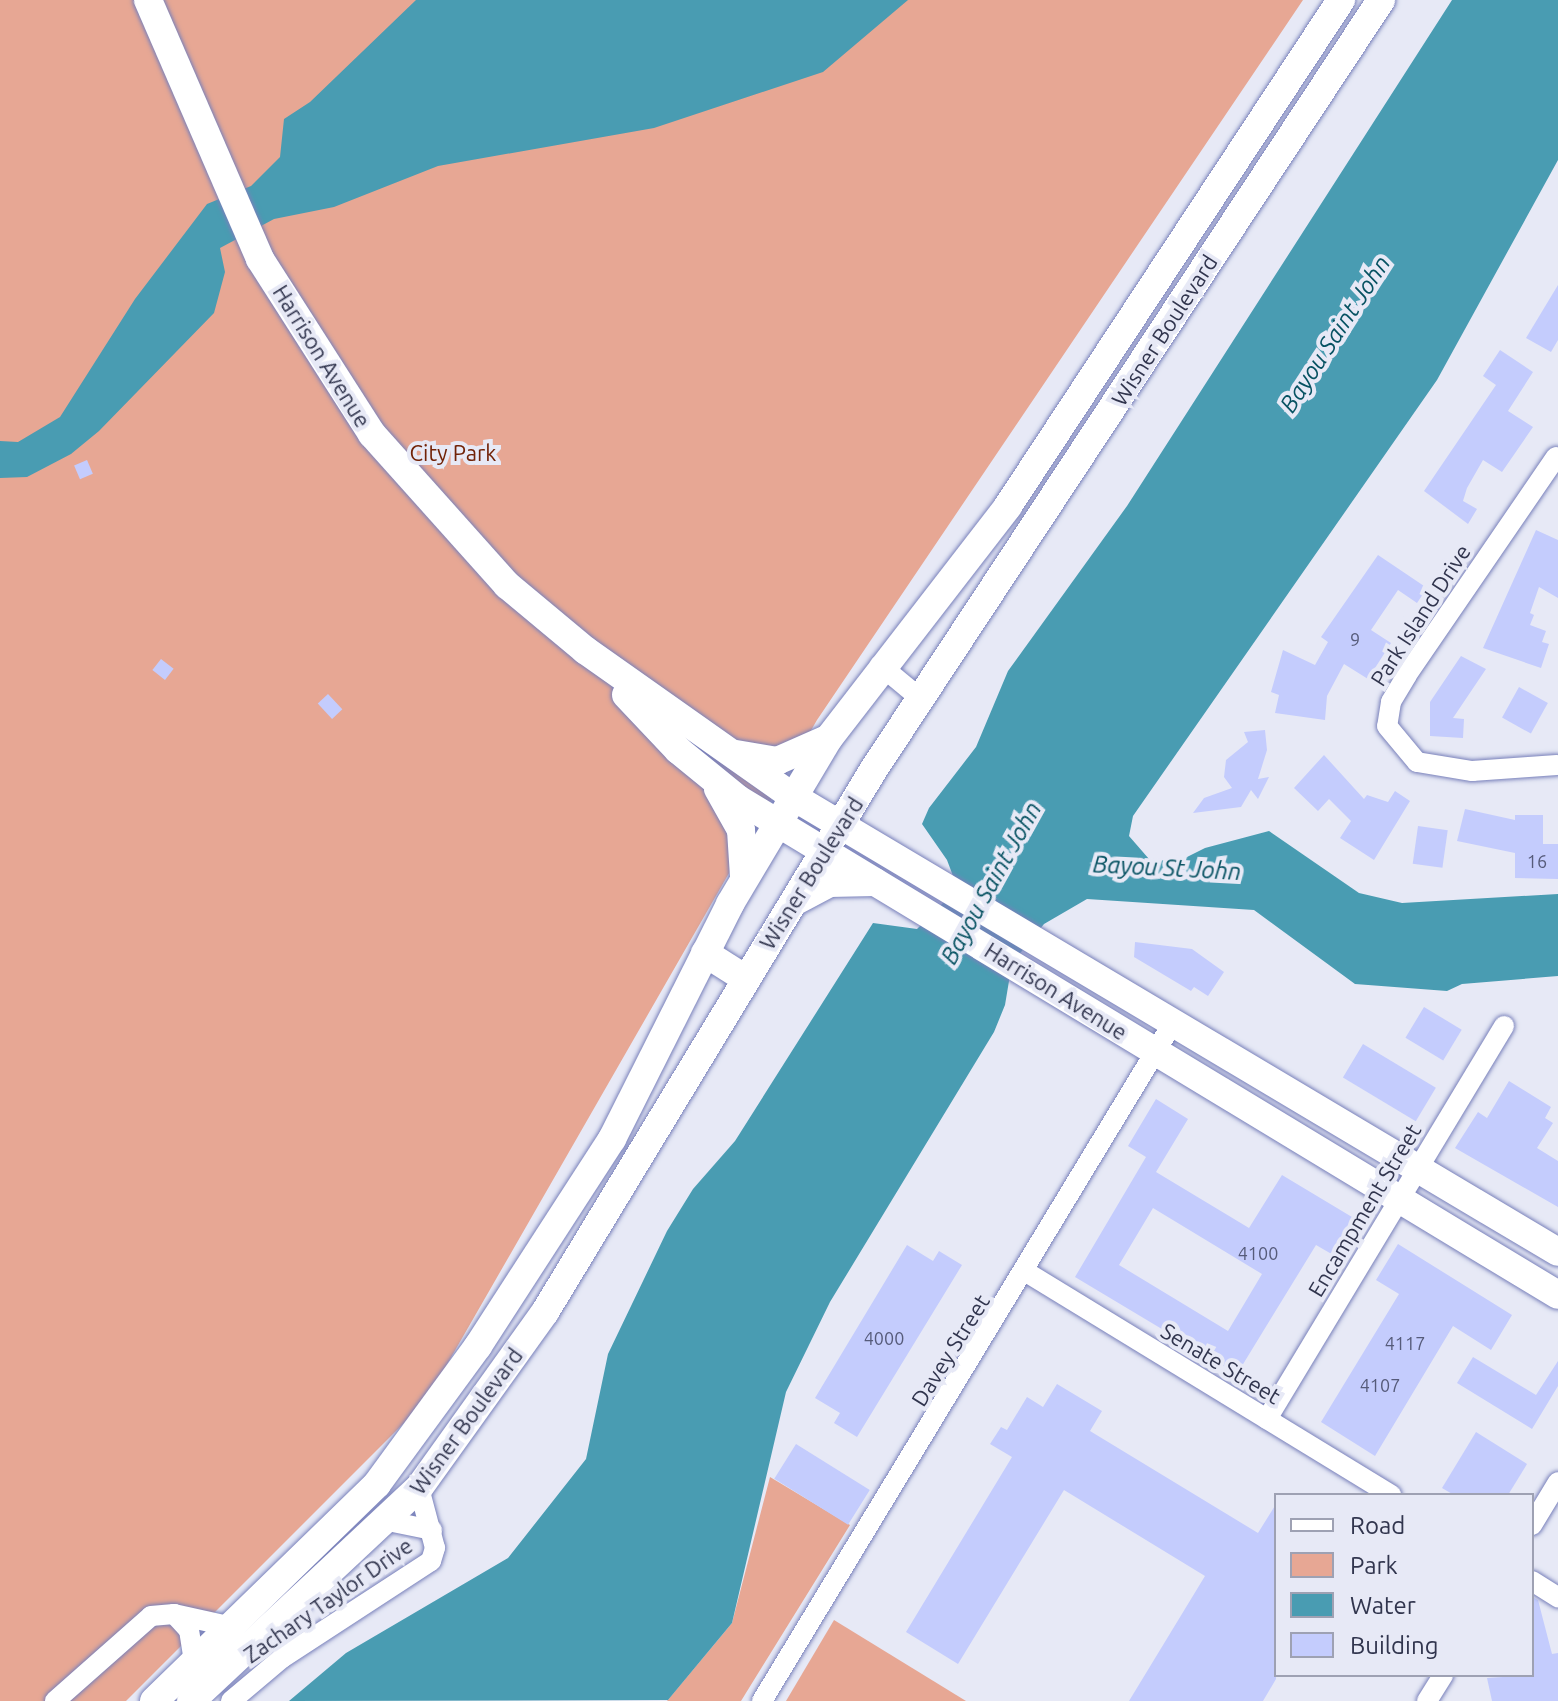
<!DOCTYPE html>
<style>
body{margin:0}
#map{position:relative;width:1558px;height:1701px;overflow:hidden;background:#e7e9f6;font-family:Ubuntu,sans-serif}
div>[style]{position:absolute}
.green>*{inset:0;background:#e7a794}
.water>*{inset:0;background:#499cb2}
.building>*{inset:0;background:#c4ccfd;transform-origin:0 0}
.roads{filter:drop-shadow(0 0 2px #7880ba) drop-shadow(0 0 2px #7880ba)}
.street>*{height:20px;margin:-10px;padding:0 10px;transform-origin:10px;border-radius:10px;background:#fff}
.secondary>*{height:28px;margin:-14px;padding:0 14px;transform-origin:14px;border-radius:14px;background:#fff}
span{translate:-50% -50%;white-space:nowrap;text-align:center;line-height:1.15;-webkit-text-stroke:8px #e7e9f6;paint-order:stroke}
.number-label{font-size:18px;color:#565b7a}
.number-label span{-webkit-text-stroke-width:0}
.street-label{font-size:22px;color:#31354e}
.park-label{font-size:22px;color:#712207}
.water-label{font-size:24px;color:#075262;font-style:italic}
.legend{position:absolute;left:1274px;top:1493px;width:260px;height:184px;box-sizing:border-box;background:#e7e9f6;border:2px solid #9ea1b3;margin:0;padding:10px 14px;list-style:none;font-size:24px;color:#31354e}
.legend li{display:flex;align-items:center;gap:16px;height:40px}
.legend b{width:40px;border:2px solid #9ea1b3}
</style>
<div id="map">
<div class="green">
<i style="clip-path:polygon(0 0,1303px 0,817px 720px,426px 1401px,126px 1701px,0 1701px)"></i>
<i style="clip-path:polygon(770px 1477px,850px 1525px,741px 1701px,667px 1701px,732px 1623px)"></i>
<i style="clip-path:polygon(834px 1620px,966px 1701px,786px 1701px)"></i>
</div>
<div class="water">
<i style="clip-path:polygon(416px 0,908px 0,823px 72px,654px 128px,438px 166px,334px 207px,274px 219px,220px 248px,225px 272px,214px 313px,99px 431px,71px 454px,27px 477px,0 478px,0 441px,18px 442px,60px 417px,135px 299px,207px 204px,251px 186px,280px 157px,284px 119px,310px 102px)"></i>
<i style="clip-path:polygon(1452px 0,1558px 0,1558px 160px,1437px 380px,1133px 816px,1129px 836px,1149px 859px,1177px 862px,1205px 848px,1269px 831px,1359px 893px,1402px 903px,1558px 894px,1558px 976px,1462px 984px,1447px 991px,1355px 984px,1254px 910px,1087px 899px,1044px 924px,1012px 963px,1005px 1005px,994px 1032px,830px 1302px,786px 1392px,732px 1623px,668px 1700px,289px 1701px,346px 1653px,508px 1558px,586px 1459px,608px 1354px,667px 1231px,693px 1189px,735px 1141px,873px 923px,917px 929px,951px 895px,953px 876px,947px 860px,922px 824px,929px 808px,976px 747px,1008px 671px,1127px 506px)"></i>
</div>
<div class="building">
<i style="clip-path:polygon(1558px 285px,1558px 340px,1551px 352px,1526px 338px)"></i>
<i style="clip-path:polygon(1500px 350px,1533px 372px,1508px 411px,1533px 427px,1502px 472px,1483px 460px,1467px 488px,1463px 501px,1477px 509px,1468px 524px,1424px 491px,1496px 385px,1483px 376px)"></i>
<i style="left:87px;top:460px;width:15px;height:14px;rotate:67deg"></i>
<i style="clip-path:polygon(1536px 530px,1558px 540px,1558px 598px,1539px 587px,1530px 613px,1534px 615px,1530px 625px,1546px 631px,1542px 642px,1549px 644px,1541px 668px,1483px 648px)"></i>
<i style="clip-path:polygon(1378px 555px,1427px 588px,1417px 603px,1398px 590px,1371px 630px,1391px 643px,1368px 679px,1344px 664px,1327px 696px,1325px 720px,1275px 713px,1279px 695px,1271px 692px,1283px 650px,1315px 665px,1328px 642px,1321px 637px)"></i>
<i style="clip-path:polygon(1461px 656px,1486px 669px,1453px 718px,1464px 719px,1463px 738px,1430px 736px,1430px 702px)"></i>
<i style="left:161px;top:659px;width:16px;height:14px;rotate:38deg"></i>
<i style="left:1519px;top:687px;width:33px;height:35px;rotate:29deg"></i>
<i style="left:328px;top:694px;width:21px;height:14px;rotate:47deg"></i>
<i style="clip-path:polygon(1265px 730px,1267px 750px,1258px 779px,1269px 777px,1258px 799px,1251px 790px,1241px 807px,1193px 813px,1204px 798px,1232px 788px,1224px 777px,1226px 760px,1248px 742px,1244px 732px)"></i>
<i style="clip-path:polygon(1324px 755px,1364px 799px,1367px 795px,1388px 802px,1395px 791px,1410px 801px,1374px 860px,1340px 838px,1351px 821px,1329px 799px,1318px 811px,1294px 788px)"></i>
<i style="clip-path:polygon(1465px 809px,1515px 820px,1515px 815px,1543px 815px,1543px 844px,1558px 844px,1558px 879px,1515px 878px,1515px 853px,1457px 841px)"></i>
<i style="left:1418px;top:826px;width:30px;height:38px;rotate:8deg"></i>
<i style="clip-path:polygon(1135px 942px,1192px 949px,1224px 972px,1208px 996px,1194px 987px,1191px 991px,1134px 957px)"></i>
<i style="left:1424px;top:1007px;width:44px;height:36px;rotate:31deg"></i>
<i style="left:1363px;top:1044px;width:85px;height:39px;rotate:31deg"></i>
<i style="clip-path:polygon(1509px 1081px,1551px 1107px,1545px 1118px,1553px 1123px,1537px 1148px,1558px 1161px,1558px 1207px,1455px 1148px,1478px 1112px,1487px 1118px)"></i>
<i style="clip-path:polygon(evenodd,1156px 1099px,1188px 1119px,1156px 1172px,1249px 1228px,1282px 1175px,1357px 1220px,1335px 1256px,1316px 1245px,1237px 1374px,1075px 1277px,1146px 1157px,1128px 1146px,1156px 1099px,1153px 1208px,1262px 1274px,1228px 1331px,1119px 1265px,1153px 1208px)"></i>
<i style="clip-path:polygon(1398px 1244px,1512px 1315px,1491px 1350px,1453px 1326px,1375px 1456px,1321px 1422px,1399px 1294px,1376px 1280px)"></i>
<i style="clip-path:polygon(907px 1245px,933px 1261px,939px 1251px,962px 1265px,857px 1437px,834px 1423px,840px 1413px,815px 1398px)"></i>
<i style="clip-path:polygon(1473px 1357px,1536px 1395px,1558px 1361px,1558px 1386px,1532px 1429px,1457px 1383px)"></i>
<i style="clip-path:polygon(1057px 1384px,1102px 1411px,1090px 1431px,1258px 1533px,1276px 1504px,1276px 1679px,1263px 1701px,1129px 1701px,1205px 1576px,1064px 1490px,958px 1664px,906px 1632px,1012px 1457px,990px 1444px,1001px 1427px,1007px 1430px,1027px 1397px,1043px 1407px)"></i>
<i style="clip-path:polygon(1476px 1432px,1527px 1464px,1508px 1495px,1454px 1495px,1442px 1488px)"></i>
<i style="left:796px;top:1444px;width:87px;height:41px;rotate:32deg"></i>
<i style="clip-path:polygon(1532px 1597px,1538px 1600px,1552px 1654px,1558px 1653px,1558px 1701px,1492px 1701px,1487px 1678px,1532px 1675px)"></i>
</div>
<div class="roads">
<div class="street">
<i style="left:1556px;top:457px;width:264px;rotate:124.4deg"></i>
<i style="left:1407px;top:675px;width:31px;rotate:121deg"></i>
<i style="left:1391px;top:702px;width:24px;rotate:99deg"></i>
<i style="left:1387px;top:726px;width:47px;rotate:50.2deg"></i>
<i style="left:1417px;top:762px;width:56px;rotate:9.3deg"></i>
<i style="left:1472px;top:771px;width:85px;rotate:-4deg"></i>
<i style="left:880px;top:665px;width:53px;rotate:39.7deg"></i>
<i style="left:1026px;top:1272px;width:428px;rotate:31.4deg"></i>
<i style="left:1267px;top:1419px;width:459px;rotate:-58.9deg"></i>
<i style="left:388px;top:1521px;width:45px;rotate:11.6deg"></i>
<i style="left:1532px;top:1525px;width:50px;rotate:-58.8deg"></i>
<i style="left:1532px;top:1581px;width:31px;rotate:32deg"></i>
<i style="left:174px;top:1614px;width:22px;rotate:47deg"></i>
<i style="left:189px;top:1630px;width:31px;rotate:81deg"></i>
<i style="left:55px;top:1701px;width:128px;rotate:-41.5deg"></i>
<i style="left:151px;top:1616px;width:23px;rotate:-5deg"></i>
<i style="left:174px;top:1614px;width:59px;rotate:12.6deg"></i>
<i style="left:231px;top:1701px;width:67px;rotate:-40.1deg"></i>
<i style="left:282px;top:1658px;width:178px;rotate:-33.1deg"></i>
<i style="left:431px;top:1561px;width:14px;rotate:-73deg"></i>
<i style="left:435px;top:1548px;width:62px;rotate:-104.9deg"></i>
<i style="left:762px;top:1701px;width:795px;rotate:-58.79deg"></i>
<i style="left:1427px;top:1701px;width:31px;rotate:-58deg"></i>
</div>
<div class="secondary">
<i style="left:148px;top:0;width:282px;rotate:66.6deg"></i>
<i style="left:260px;top:259px;width:208px;rotate:57.4deg"></i>
<i style="left:372px;top:434px;width:203px;rotate:48.2deg"></i>
<i style="left:507px;top:585px;width:102px;rotate:39.8deg"></i>
<i style="left:585px;top:650px;width:253px;rotate:35.2deg"></i>
<i style="left:792px;top:796px;width:891px;rotate:30.77deg"></i>
<i style="left:626px;top:695px;width:76px;rotate:46.6deg"></i>
<i style="left:678px;top:750px;width:77px;rotate:39.2deg"></i>
<i style="left:738px;top:799px;width:958px;rotate:31.17deg"></i>
<i style="left:736px;top:754px;width:42px;rotate:9.7deg"></i>
<i style="left:777px;top:761px;width:52px;rotate:-23.6deg"></i>
<i style="left:718px;top:789px;width:47px;rotate:60.7deg"></i>
<i style="left:741px;top:830px;width:47px;rotate:86.3deg"></i>
<i style="left:794px;top:902px;width:40px;rotate:-28deg"></i>
<i style="left:829px;top:883px;width:46px;rotate:-1.2deg"></i>
<i style="left:705px;top:953px;width:49px;rotate:32.4deg"></i>
<i style="left:154px;top:1701px;width:311px;rotate:-44.2deg"></i>
<i style="left:377px;top:1484px;width:171px;rotate:-53.8deg"></i>
<i style="left:478px;top:1346px;width:247px;rotate:-57.1deg"></i>
<i style="left:612px;top:1139px;width:263px;rotate:-63.3deg"></i>
<i style="left:730px;top:904px;width:193px;rotate:-59.2deg"></i>
<i style="left:829px;top:738px;width:293px;rotate:-52.3deg"></i>
<i style="left:1008px;top:506px;width:606px;rotate:-56.65deg"></i>
<i style="left:191px;top:1701px;width:312px;rotate:-43.1deg"></i>
<i style="left:419px;top:1488px;width:216px;rotate:-54.4deg"></i>
<i style="left:545px;top:1312px;width:635px;rotate:-58.79deg"></i>
<i style="left:874px;top:769px;width:921px;rotate:-56.6deg"></i>
</div>
</div>
<div class="number-label">
<span style="left:1355px;top:639px">9</span>
<span style="left:1537px;top:861px">16</span>
<span style="left:1258px;top:1253px">4100</span>
<span style="left:884px;top:1338px">4000</span>
<span style="left:1405px;top:1343px">4117</span>
<span style="left:1380px;top:1385px">4107</span>
</div>
<div class="street-label">
<span style="left:1164px;top:330px;rotate:-57deg">Wisner Boulevard</span>
<span style="left:322px;top:356px;rotate:58deg">Harrison Avenue</span>
<span style="left:1420px;top:615px;rotate:-57deg">Park Island Drive</span>
<span style="left:811px;top:873px;rotate:-58deg">Wisner Boulevard</span>
<span style="left:1056px;top:991px;rotate:32deg">Harrison Avenue</span>
<span style="left:1364px;top:1210px;rotate:-59deg">Encampment Street</span>
<span style="left:950px;top:1350px;rotate:-58deg">Davey Street</span>
<span style="left:1221px;top:1363px;rotate:31deg">Senate Street</span>
<span style="left:466px;top:1421px;rotate:-54deg">Wisner Boulevard</span>
<span style="left:328px;top:1600px;rotate:-35deg">Zachary Taylor Drive</span>
</div>
<div class="park-label">
<span style="left:453px;top:453px">City Park</span>
</div>
<div class="water-label">
<span style="left:1335px;top:334px;rotate:-57deg">Bayou Saint John</span>
<span style="left:1167px;top:868px;rotate:3deg">Bayou St John</span>
<span style="left:991px;top:883px;rotate:-61deg">Bayou Saint John</span>
</div>
<ul class="legend">
<li><b style="height:10px;background:#fff"></b>Road</li>
<li><b style="height:22px;background:#e7a794"></b>Park</li>
<li><b style="height:22px;background:#499cb2"></b>Water</li>
<li><b style="height:22px;background:#c4ccfd"></b>Building</li>
</ul>
</div>
